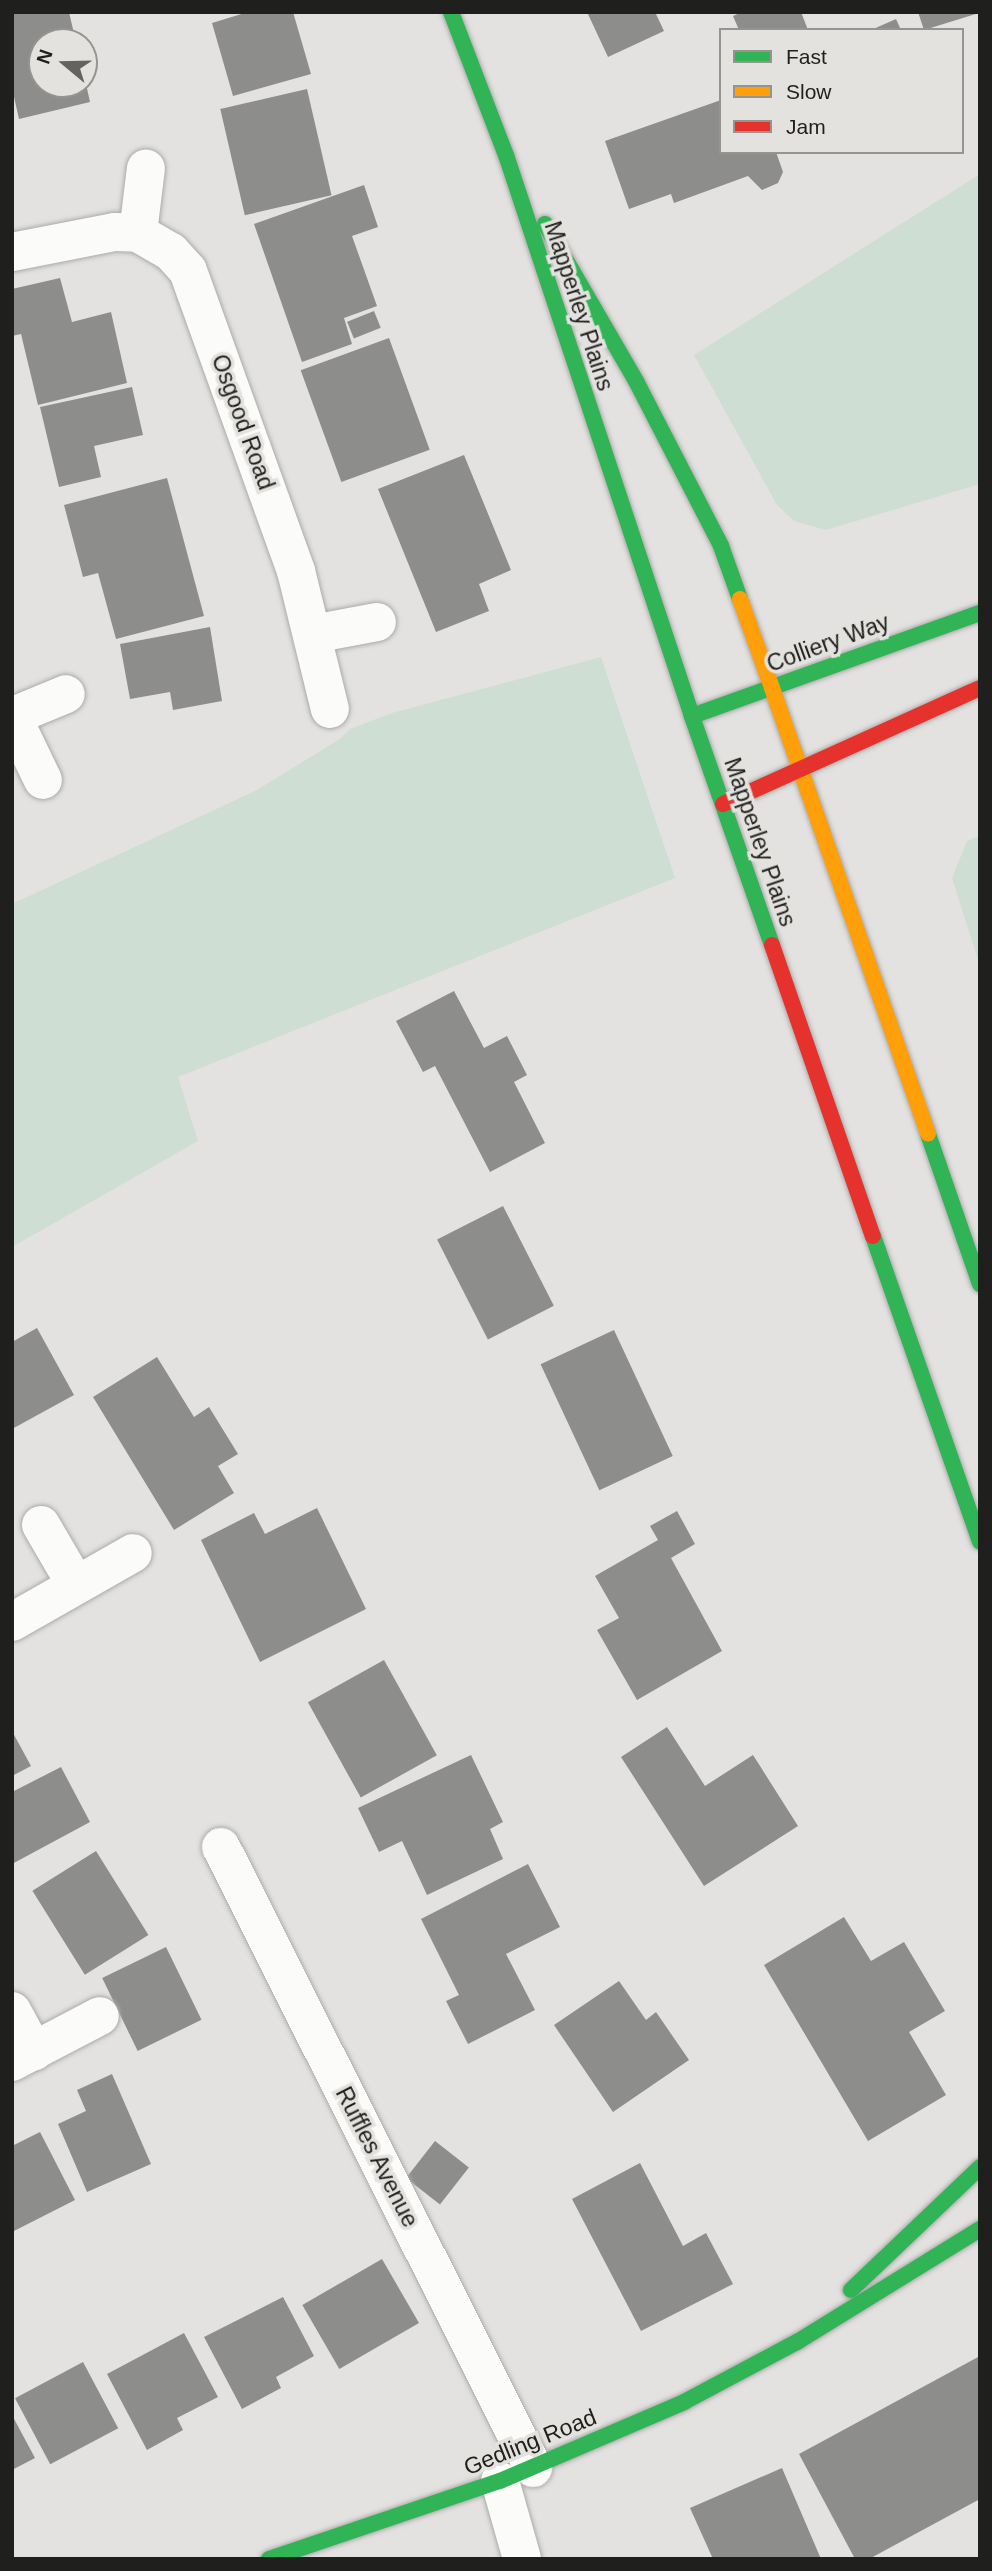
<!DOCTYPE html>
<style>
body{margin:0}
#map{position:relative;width:992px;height:2571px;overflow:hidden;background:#e3e2e0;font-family:Arial,sans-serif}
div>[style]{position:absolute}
.green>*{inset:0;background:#cfded2}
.building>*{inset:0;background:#8d8d8c;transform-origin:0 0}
.roads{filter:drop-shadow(0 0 2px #ababaa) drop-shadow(0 0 2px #ababaa)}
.street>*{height:38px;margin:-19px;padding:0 19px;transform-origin:19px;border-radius:19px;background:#fbfbfa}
.fast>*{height:16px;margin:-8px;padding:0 8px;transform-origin:8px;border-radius:8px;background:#30b455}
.slow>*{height:16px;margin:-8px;padding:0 8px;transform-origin:8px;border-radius:8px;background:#ff9f0a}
.jam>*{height:16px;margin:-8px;padding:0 8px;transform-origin:8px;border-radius:8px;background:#e5322d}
span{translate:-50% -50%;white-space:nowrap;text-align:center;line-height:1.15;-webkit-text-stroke:7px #e4e2df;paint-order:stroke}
.street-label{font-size:23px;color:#1f1f1d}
.frame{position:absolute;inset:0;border:14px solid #1f1f1d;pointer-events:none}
.legend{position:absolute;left:719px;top:28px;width:245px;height:126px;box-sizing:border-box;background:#e4e2df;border:2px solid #959491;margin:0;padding:9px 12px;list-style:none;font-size:21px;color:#1f1f1d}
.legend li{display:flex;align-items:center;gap:14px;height:35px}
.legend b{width:35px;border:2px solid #959491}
.north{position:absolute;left:28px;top:28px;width:70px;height:70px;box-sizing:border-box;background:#e4e2df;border:2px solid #959491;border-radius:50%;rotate:289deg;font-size:19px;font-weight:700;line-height:28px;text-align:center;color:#1f1f1d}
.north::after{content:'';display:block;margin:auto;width:24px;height:32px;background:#646361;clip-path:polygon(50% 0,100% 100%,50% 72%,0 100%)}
</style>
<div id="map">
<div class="green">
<i style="clip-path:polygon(980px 174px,980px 484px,826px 530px,794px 521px,777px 505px,694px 355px)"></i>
<i style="clip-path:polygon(601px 657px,675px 878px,178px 1077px,198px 1141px,12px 1247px,12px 904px,255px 791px,340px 739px,350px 729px,392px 713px)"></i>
<i style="clip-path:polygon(980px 836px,980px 966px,952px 878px,967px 841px)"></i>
</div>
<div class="building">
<i style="clip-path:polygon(12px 12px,69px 12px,76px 42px,42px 42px,42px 84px,86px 84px,90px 102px,19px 119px,12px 88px)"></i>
<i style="clip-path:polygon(248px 12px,293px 12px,311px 74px,233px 96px,212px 23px)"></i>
<i style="clip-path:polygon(587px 12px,655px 12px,664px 31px,608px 57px)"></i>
<i style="clip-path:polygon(742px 12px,801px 12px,808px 30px,739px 30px,733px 16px)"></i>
<i style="clip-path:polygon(918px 12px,979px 12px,979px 13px,924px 30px)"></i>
<i style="clip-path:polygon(896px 19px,901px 30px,871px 30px)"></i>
<i style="left:307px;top:89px;width:109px;height:89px;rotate:77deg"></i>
<i style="clip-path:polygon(721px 100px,721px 152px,776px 152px,783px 172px,778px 183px,762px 190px,748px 176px,674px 203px,671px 194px,629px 209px,605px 141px)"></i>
<i style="clip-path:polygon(364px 185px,378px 227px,352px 236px,377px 306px,344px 318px,352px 344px,302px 362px,254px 224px)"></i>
<i style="clip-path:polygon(60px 278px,72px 322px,111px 312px,127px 383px,38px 405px,21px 334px,12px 336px,12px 289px)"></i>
<i style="left:374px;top:311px;width:18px;height:29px;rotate:68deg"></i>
<i style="left:389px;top:338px;width:119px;height:94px;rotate:70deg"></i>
<i style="clip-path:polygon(132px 387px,143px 435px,94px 446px,101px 477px,59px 487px,40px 407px)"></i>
<i style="clip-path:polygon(464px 455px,511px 570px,479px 584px,489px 611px,436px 632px,378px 489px)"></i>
<i style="clip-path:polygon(167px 478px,204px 616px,116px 639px,98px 573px,83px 577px,64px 505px)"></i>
<i style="clip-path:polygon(210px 627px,222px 701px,173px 710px,170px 692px,130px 699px,120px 644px)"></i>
<i style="clip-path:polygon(454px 991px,484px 1048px,507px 1036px,527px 1075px,514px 1082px,545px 1143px,490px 1172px,435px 1066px,423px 1072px,396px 1021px)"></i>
<i style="left:503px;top:1206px;width:112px;height:74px;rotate:63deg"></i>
<i style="clip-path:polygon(37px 1328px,74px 1395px,12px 1429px,12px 1342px)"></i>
<i style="left:614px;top:1330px;width:139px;height:81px;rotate:65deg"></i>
<i style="clip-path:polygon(157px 1357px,194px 1417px,209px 1407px,238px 1454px,218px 1466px,234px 1493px,174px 1530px,93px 1397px)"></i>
<i style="clip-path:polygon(317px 1508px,366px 1609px,260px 1662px,201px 1540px,254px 1513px,265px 1534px)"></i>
<i style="clip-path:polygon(677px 1511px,695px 1544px,671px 1558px,722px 1651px,637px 1700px,597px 1630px,619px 1618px,595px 1576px,658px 1540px,650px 1526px)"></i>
<i style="left:384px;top:1660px;width:109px;height:87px;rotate:61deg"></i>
<i style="clip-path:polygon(667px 1727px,705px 1786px,753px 1755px,798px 1826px,704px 1886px,621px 1757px)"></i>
<i style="clip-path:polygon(12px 1731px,31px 1766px,12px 1776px)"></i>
<i style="clip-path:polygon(471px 1755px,503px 1822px,490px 1829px,503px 1859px,427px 1895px,402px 1841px,379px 1852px,358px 1808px)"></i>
<i style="clip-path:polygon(61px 1767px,90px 1822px,12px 1864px,12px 1792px)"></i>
<i style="left:96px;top:1851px;width:99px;height:75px;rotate:58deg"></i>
<i style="clip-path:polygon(528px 1864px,560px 1927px,506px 1954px,535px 2010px,468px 2044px,446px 2001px,459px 1995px,421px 1919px)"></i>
<i style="clip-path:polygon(844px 1917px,871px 1961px,904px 1942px,945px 2011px,909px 2032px,946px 2095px,868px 2141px,764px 1965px)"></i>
<i style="left:166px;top:1947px;width:81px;height:71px;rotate:64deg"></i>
<i style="clip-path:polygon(619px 1981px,646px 2020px,656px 2012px,689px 2060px,613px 2112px,554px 2025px)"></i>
<i style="clip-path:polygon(112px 2074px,151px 2164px,87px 2192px,58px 2124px,86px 2111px,77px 2090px)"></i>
<i style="clip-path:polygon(40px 2132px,75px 2200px,12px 2232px,12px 2146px)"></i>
<i style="left:435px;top:2141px;width:43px;height:47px;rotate:38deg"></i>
<i style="clip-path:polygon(640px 2163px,683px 2246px,706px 2233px,733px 2284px,641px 2331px,572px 2199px)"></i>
<i style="left:382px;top:2259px;width:74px;height:92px;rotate:60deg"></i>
<i style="clip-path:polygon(283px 2297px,314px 2356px,276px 2377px,281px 2388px,242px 2409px,204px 2337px)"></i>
<i style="clip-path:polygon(184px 2333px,218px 2397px,177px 2418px,183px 2430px,147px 2450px,107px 2374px)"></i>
<i style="clip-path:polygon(980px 2356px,980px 2499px,869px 2559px,855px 2559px,799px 2454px)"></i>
<i style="left:83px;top:2362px;width:75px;height:77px;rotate:62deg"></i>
<i style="clip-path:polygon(12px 2415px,35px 2458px,12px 2470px)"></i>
<i style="clip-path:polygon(782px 2468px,821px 2559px,713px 2559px,690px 2508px)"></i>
</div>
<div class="roads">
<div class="street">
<i style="left:138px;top:233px;width:65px;rotate:-83deg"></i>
<i style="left:12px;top:252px;width:105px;rotate:-11deg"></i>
<i style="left:115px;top:232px;width:23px;rotate:2deg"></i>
<i style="left:138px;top:233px;width:38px;rotate:30deg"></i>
<i style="left:171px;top:252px;width:25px;rotate:48deg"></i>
<i style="left:188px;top:271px;width:319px;rotate:70.2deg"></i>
<i style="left:296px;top:571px;width:142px;rotate:76.2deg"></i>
<i style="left:313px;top:634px;width:65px;rotate:-10.6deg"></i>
<i style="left:12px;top:716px;width:71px;rotate:64.2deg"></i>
<i style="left:13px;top:716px;width:57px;rotate:-22.5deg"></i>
<i style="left:41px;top:1525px;width:69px;rotate:59.7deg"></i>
<i style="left:12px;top:1622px;width:139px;rotate:-29.7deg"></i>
<i style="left:221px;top:1847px;width:695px;rotate:63.32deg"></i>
<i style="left:12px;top:2011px;width:46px;rotate:61.2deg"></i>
<i style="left:12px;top:2062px;width:99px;rotate:-27.6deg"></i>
<i style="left:500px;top:2481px;width:81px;rotate:74.2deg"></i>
</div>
<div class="fast">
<i style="left:451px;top:12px;width:153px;rotate:69deg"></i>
<i style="left:506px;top:155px;width:591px;rotate:71.66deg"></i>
<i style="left:545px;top:224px;width:181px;rotate:59.9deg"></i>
<i style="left:636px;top:381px;width:186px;rotate:62.7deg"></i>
<i style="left:721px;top:546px;width:56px;rotate:70.3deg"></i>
<i style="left:772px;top:945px;width:243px;rotate:-109.3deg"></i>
<i style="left:692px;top:716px;width:306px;rotate:-19.7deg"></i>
<i style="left:928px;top:1134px;width:159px;rotate:70.9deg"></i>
<i style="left:873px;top:1236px;width:324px;rotate:70.7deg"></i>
<i style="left:851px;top:2290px;width:178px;rotate:-43.6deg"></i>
<i style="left:269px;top:2559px;width:244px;rotate:-18.7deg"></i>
<i style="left:500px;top:2481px;width:200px;rotate:-23.2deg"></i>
<i style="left:684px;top:2402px;width:128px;rotate:-28deg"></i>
<i style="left:797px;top:2342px;width:215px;rotate:-31.7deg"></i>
</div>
<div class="slow">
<i style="left:740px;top:599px;width:95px;rotate:70.2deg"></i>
<i style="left:772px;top:688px;width:472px;rotate:70.7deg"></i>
</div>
<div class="jam">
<i style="left:723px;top:804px;width:282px;rotate:-24.3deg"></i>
<i style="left:772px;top:945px;width:308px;rotate:70.9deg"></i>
</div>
</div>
<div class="street-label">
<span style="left:579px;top:306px;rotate:72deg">Mapperley Plains</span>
<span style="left:243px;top:422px;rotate:70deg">Osgood Road</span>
<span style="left:828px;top:643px;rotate:-20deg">Colliery Way</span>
<span style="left:760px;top:842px;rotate:71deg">Mapperley Plains</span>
<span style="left:377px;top:2157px;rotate:63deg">Ruffles Avenue</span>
<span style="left:530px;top:2442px;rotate:-22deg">Gedling Road</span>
</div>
<div class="frame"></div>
<ul class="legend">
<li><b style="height:9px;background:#30b455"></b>Fast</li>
<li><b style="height:9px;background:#ff9f0a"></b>Slow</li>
<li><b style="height:9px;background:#e5322d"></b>Jam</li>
</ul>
<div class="north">N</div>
</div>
